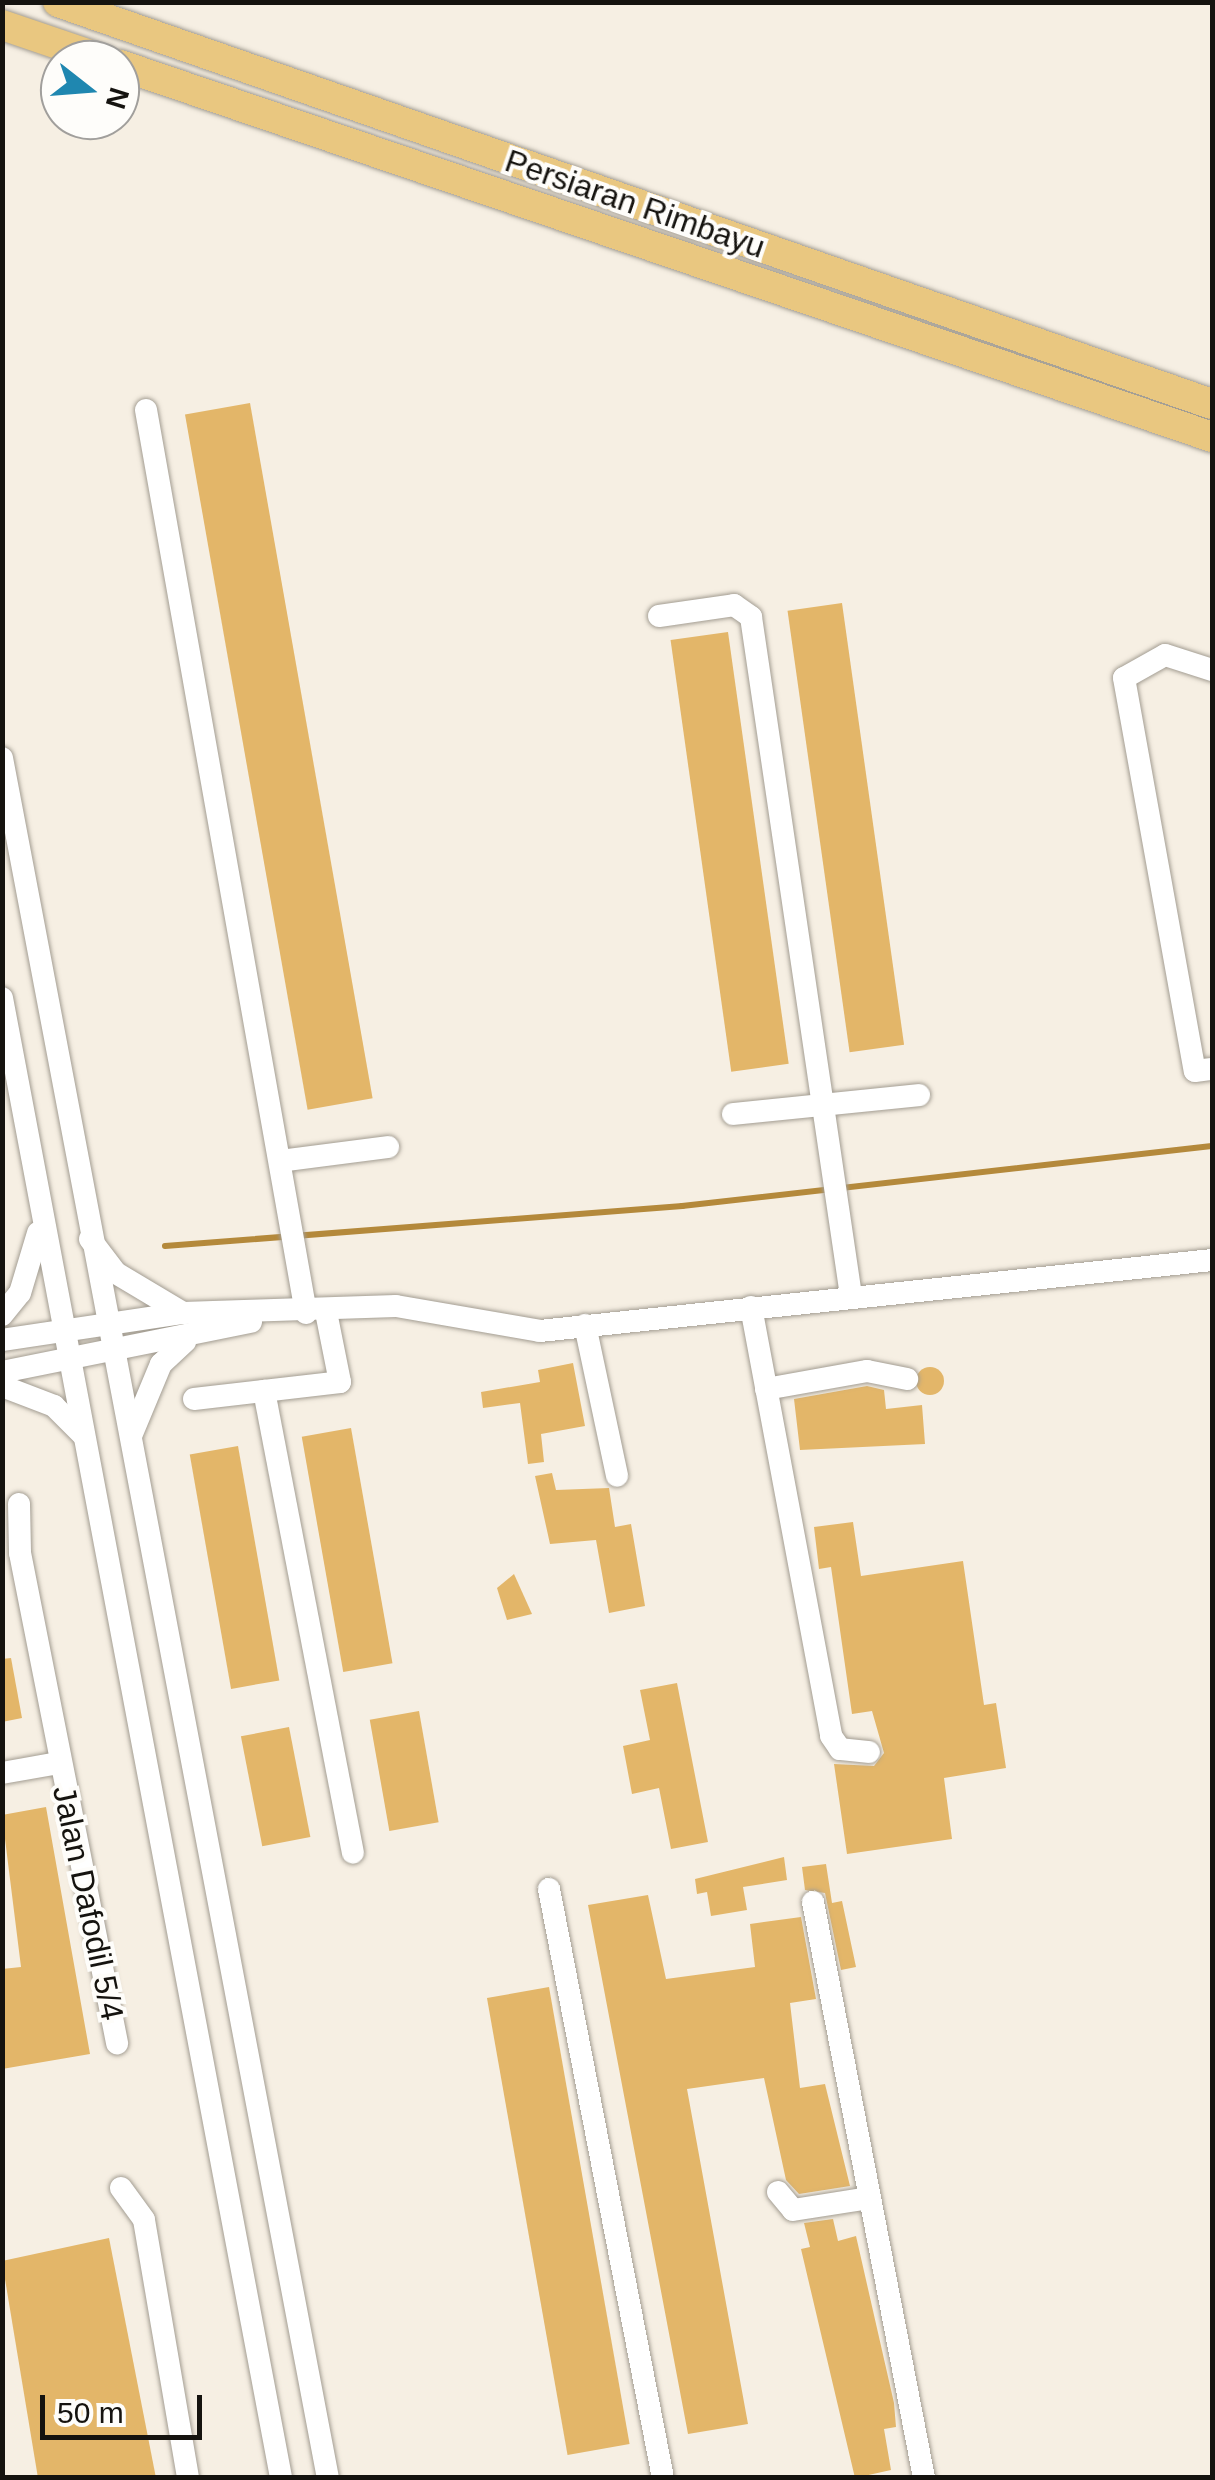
<!DOCTYPE html>
<style>
body{margin:0}
#map{position:relative;width:1215px;height:2480px;overflow:hidden;background:#f6efe3;font-family:Helvetica,sans-serif}
div>[style]{position:absolute}
.stream>*{height:6px;margin:-3px;padding:0 3px;transform-origin:3px;border-radius:3px;background:#b4893b}
.building>*{inset:0;background:#e3b669;transform-origin:0 0}
.round{border-radius:50%}
.roads{filter:drop-shadow(0 0 2px #a39d92) drop-shadow(0 0 2px #a39d92)}
.minor>*{height:22px;margin:-11px;padding:0 11px;transform-origin:11px;border-radius:11px;background:#fff}
.major>*{height:30px;margin:-15px;padding:0 15px;transform-origin:15px;border-radius:15px;background:#e9c780}
span{translate:-50% -50%;white-space:nowrap;text-align:center;line-height:1.15;-webkit-text-stroke:8px #fefdfa;paint-order:stroke}
.street-label{font-size:32px;color:#15130f}
.frame{position:absolute;inset:0;border:5px solid #15130f;pointer-events:none}
.north{position:absolute;left:40px;top:40px;width:100px;height:100px;box-sizing:border-box;background:#fefdfa;border:2px solid #a19f9c;border-radius:50%;rotate:107deg;font-size:28px;font-weight:700;line-height:40px;text-align:center;color:#15130f}
.north::after{content:'';display:block;margin:auto;width:35px;height:45px;background:#1f87b0;clip-path:polygon(50% 0,100% 100%,50% 72%,0 100%)}
.scale{position:absolute;left:40px;top:2395px;width:162px;height:45px;box-sizing:border-box;border:5px solid #15130f;border-top:0;padding-left:12px;font-size:30px;line-height:35px;white-space:nowrap;color:#15130f;-webkit-text-stroke:8px #fefdfa;paint-order:stroke}
</style>
<div id="map">
<div class="stream">
<i style="left:165px;top:1246px;width:519px;rotate:-4.42deg"></i>
<i style="left:682px;top:1206px;width:533px;rotate:-6.46deg"></i>
</div>
<div class="building">
<i style="left:250px;top:403px;width:706px;height:66px;rotate:80deg"></i>
<i style="left:842px;top:603px;width:446px;height:55px;rotate:82deg"></i>
<i style="left:728px;top:632px;width:436px;height:58px;rotate:82deg"></i>
<i style="clip-path:polygon(573px 1363px,585px 1426px,541px 1434px,544px 1462px,528px 1464px,520px 1403px,483px 1408px,481px 1392px,540px 1382px,538px 1370px)"></i>
<i class="round" style="left:916px;top:1367px;width:28px;height:28px"></i>
<i style="clip-path:polygon(867px 1386px,884px 1390px,886px 1409px,922px 1405px,925px 1444px,800px 1450px,794px 1399px)"></i>
<i style="left:351px;top:1428px;width:239px;height:50px;rotate:80deg"></i>
<i style="left:238px;top:1446px;width:238px;height:49px;rotate:80deg"></i>
<i style="clip-path:polygon(552px 1473px,556px 1490px,609px 1488px,615px 1527px,631px 1524px,645px 1606px,609px 1613px,596px 1540px,550px 1544px,535px 1476px)"></i>
<i style="clip-path:polygon(853px 1522px,861px 1576px,963px 1561px,984px 1705px,996px 1703px,1006px 1768px,944px 1778px,952px 1839px,847px 1854px,834px 1764px,874px 1766px,884px 1753px,872px 1711px,852px 1714px,831px 1567px,819px 1569px,814px 1527px)"></i>
<i style="clip-path:polygon(514px 1574px,532px 1614px,507px 1620px,497px 1588px)"></i>
<i style="clip-path:polygon(11px 1658px,22px 1718px,2px 1722px,2px 1659px)"></i>
<i style="clip-path:polygon(677px 1683px,708px 1842px,671px 1849px,659px 1788px,632px 1794px,623px 1746px,650px 1740px,640px 1690px)"></i>
<i style="left:419px;top:1711px;width:113px;height:50px;rotate:80deg"></i>
<i style="left:289px;top:1727px;width:112px;height:49px;rotate:79deg"></i>
<i style="clip-path:polygon(46px 1807px,90px 2054px,2px 2069px,2px 1969px,21px 1967px,2px 1815px)"></i>
<i style="clip-path:polygon(784px 1857px,787px 1880px,743px 1887px,747px 1910px,711px 1916px,707px 1892px,697px 1894px,695px 1879px)"></i>
<i style="clip-path:polygon(826px 1864px,832px 1903px,842px 1901px,856px 1967px,841px 1970px,825px 1893px,805px 1890px,802px 1867px)"></i>
<i style="clip-path:polygon(648px 1895px,666px 1979px,755px 1967px,750px 1924px,801px 1917px,816px 1999px,790px 2003px,800px 2088px,825px 2084px,850px 2186px,799px 2194px,786px 2180px,764px 2078px,687px 2089px,748px 2424px,688px 2434px,588px 1905px)"></i>
<i style="left:549px;top:1987px;width:464px;height:63px;rotate:80deg"></i>
<i style="clip-path:polygon(833px 2219px,838px 2241px,856px 2236px,894px 2403px,896px 2427px,884px 2429px,891px 2470px,855px 2478px,801px 2249px,810px 2247px,804px 2223px)"></i>
<i style="clip-path:polygon(109px 2238px,156px 2478px,38px 2478px,2px 2261px)"></i>
</div>
<div class="roads">
<div class="minor">
<i style="left:146px;top:410px;width:917px;rotate:79.95deg"></i>
<i style="left:659px;top:616px;width:76px;rotate:-8.3deg"></i>
<i style="left:734px;top:605px;width:21px;rotate:35deg"></i>
<i style="left:751px;top:617px;width:686px;rotate:81.62deg"></i>
<i style="left:1212px;top:670px;width:49px;rotate:-162.3deg"></i>
<i style="left:1165px;top:655px;width:47px;rotate:150.7deg"></i>
<i style="left:1124px;top:678px;width:399px;rotate:79.8deg"></i>
<i style="left:1195px;top:1071px;width:17px;rotate:-7deg"></i>
<i style="left:2px;top:758px;width:1751px;rotate:79.27deg"></i>
<i style="left:2px;top:998px;width:1506px;rotate:79.32deg"></i>
<i style="left:733px;top:1114px;width:187px;rotate:-5.8deg"></i>
<i style="left:280px;top:1161px;width:109px;rotate:-7.4deg"></i>
<i style="left:90px;top:1239px;width:43px;rotate:52.6deg"></i>
<i style="left:116px;top:1273px;width:78px;rotate:30.8deg"></i>
<i style="left:751px;top:1307px;width:436px;rotate:79.4deg"></i>
<i style="left:831px;top:1736px;width:16px;rotate:55deg"></i>
<i style="left:840px;top:1749px;width:29px;rotate:6deg"></i>
<i style="left:2px;top:1315px;width:28px;rotate:-51deg"></i>
<i style="left:20px;top:1293px;width:63px;rotate:-73.3deg"></i>
<i style="left:585px;top:1325px;width:154px;rotate:78deg"></i>
<i style="left:2px;top:1340px;width:183px;rotate:-8.5deg"></i>
<i style="left:183px;top:1313px;width:213px;rotate:-1.9deg"></i>
<i style="left:396px;top:1306px;width:146px;rotate:9.8deg"></i>
<i style="left:540px;top:1331px;width:676px;rotate:-6.03deg"></i>
<i style="left:2px;top:1372px;width:254px;rotate:-11.4deg"></i>
<i style="left:2px;top:1386px;width:56px;rotate:21deg"></i>
<i style="left:54px;top:1406px;width:41px;rotate:45deg"></i>
<i style="left:766px;top:1389px;width:103px;rotate:-10.1deg"></i>
<i style="left:867px;top:1371px;width:41px;rotate:11.3deg"></i>
<i style="left:264px;top:1391px;width:470px;rotate:79.1deg"></i>
<i style="left:194px;top:1399px;width:147px;rotate:-6.6deg"></i>
<i style="left:340px;top:1382px;width:71px;rotate:-101.3deg"></i>
<i style="left:131px;top:1436px;width:78px;rotate:-67.4deg"></i>
<i style="left:161px;top:1364px;width:33px;rotate:-43deg"></i>
<i style="left:19px;top:1504px;width:49px;rotate:88.8deg"></i>
<i style="left:20px;top:1553px;width:500px;rotate:78.8deg"></i>
<i style="left:2px;top:1773px;width:58px;rotate:-10deg"></i>
<i style="left:549px;top:1889px;width:600px;rotate:79.05deg"></i>
<i style="left:813px;top:1902px;width:587px;rotate:79.09deg"></i>
<i style="left:121px;top:2188px;width:39px;rotate:54deg"></i>
<i style="left:144px;top:2220px;width:262px;rotate:80.3deg"></i>
<i style="left:778px;top:2192px;width:23px;rotate:50deg"></i>
<i style="left:793px;top:2210px;width:78px;rotate:-8.9deg"></i>
</div>
<div class="major">
<i style="left:58px;top:2px;width:1222px;rotate:19.21deg"></i>
<i style="left:2px;top:25px;width:109px;rotate:18.8deg"></i>
<i style="left:120px;top:65px;width:1154px;rotate:18.81deg"></i>
</div>
</div>
<div class="street-label">
<span style="left:635px;top:204px;rotate:19deg">Persiaran Rimbayu</span>
<span style="left:88px;top:1903px;rotate:78deg">Jalan Dafodil 5/4</span>
</div>
<div class="frame"></div>
<div class="north">N</div>
<div class="scale">50 m</div>
</div>
